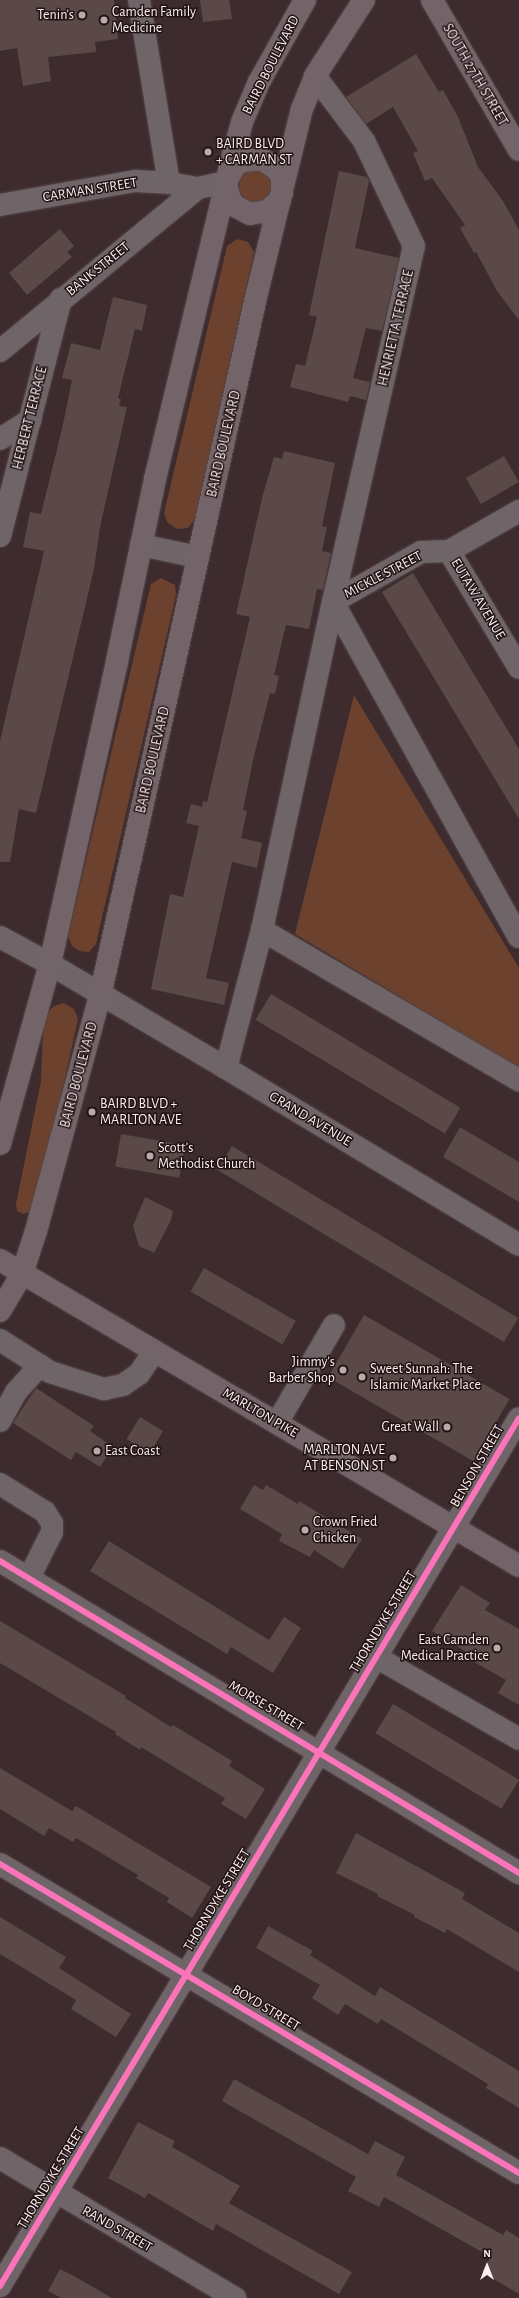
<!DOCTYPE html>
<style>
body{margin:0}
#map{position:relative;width:519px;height:2298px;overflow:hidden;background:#3d2b2e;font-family:"Alegreya Sans",sans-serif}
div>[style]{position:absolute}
.green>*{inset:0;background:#6c422e}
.round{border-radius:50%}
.building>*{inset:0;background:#5b4948;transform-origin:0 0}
.roads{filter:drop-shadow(0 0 1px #56484a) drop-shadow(0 0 1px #56484a)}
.minor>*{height:22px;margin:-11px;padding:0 11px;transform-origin:11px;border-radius:11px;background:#6f6568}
.major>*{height:22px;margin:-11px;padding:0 11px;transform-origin:11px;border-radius:11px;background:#736469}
.cycleway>*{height:6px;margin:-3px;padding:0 3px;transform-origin:3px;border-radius:3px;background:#fb73b8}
.dots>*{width:11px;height:11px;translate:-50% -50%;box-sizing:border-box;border:2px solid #211214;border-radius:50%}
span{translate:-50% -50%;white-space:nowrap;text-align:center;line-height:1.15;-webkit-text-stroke:3px #211214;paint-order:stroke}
.poi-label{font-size:14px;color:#fceff0}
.left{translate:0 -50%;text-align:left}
.right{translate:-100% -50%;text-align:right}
.street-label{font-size:14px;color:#fceff0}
.north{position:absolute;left:467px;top:2246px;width:40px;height:40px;-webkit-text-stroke:3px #211214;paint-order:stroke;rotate:0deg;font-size:11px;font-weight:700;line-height:16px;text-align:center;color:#fceff0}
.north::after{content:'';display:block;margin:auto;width:14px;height:18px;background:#fceff0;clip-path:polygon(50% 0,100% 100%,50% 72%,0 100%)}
</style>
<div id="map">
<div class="green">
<i class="round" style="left:239px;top:170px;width:32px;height:32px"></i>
<i style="clip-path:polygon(237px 239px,248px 242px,254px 252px,195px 519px,188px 528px,177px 529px,167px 522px,164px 513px,227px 246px)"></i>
<i style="clip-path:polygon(161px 578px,175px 585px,176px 595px,96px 944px,89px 952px,79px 951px,72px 946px,68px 936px,151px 584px)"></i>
<i style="clip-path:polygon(354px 695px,519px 968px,519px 1068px,295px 934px)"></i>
<i style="clip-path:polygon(64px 1003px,74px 1009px,78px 1019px,41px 1186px,30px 1212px,23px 1214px,17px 1211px,16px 1204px,41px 1081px,43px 1029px,48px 1012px,54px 1006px)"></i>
</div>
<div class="building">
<i style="clip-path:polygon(0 0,114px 0,118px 39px,95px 42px,96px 52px,48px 57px,51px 81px,23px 86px,17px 48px,0 51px)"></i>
<i style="clip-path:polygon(200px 0,229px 0,232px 19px,203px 22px)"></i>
<i style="clip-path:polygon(416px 54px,439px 92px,443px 90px,458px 117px,478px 167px,503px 201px,519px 230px,519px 320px,497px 291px,476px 252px,474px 253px,460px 228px,465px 225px,432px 178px,425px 181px,413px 153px,418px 151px,393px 107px,366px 124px,346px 97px)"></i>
<i style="clip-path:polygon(339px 171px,367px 177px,369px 181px,355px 248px,399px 258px,382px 331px,366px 328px,353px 378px,370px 382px,366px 400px,350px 396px,348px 402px,290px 387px,296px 364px,305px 366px,317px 317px,309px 315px)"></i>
<i style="clip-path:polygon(60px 229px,74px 246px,67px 252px,72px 257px,27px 295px,9px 273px)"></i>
<i style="clip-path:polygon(113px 297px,147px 305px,142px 331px,135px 329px,118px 398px,121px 399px,119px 406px,127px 407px,100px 527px,94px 569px,36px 813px,19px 809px,10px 862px,0 862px,0 741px,44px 551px,23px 547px,30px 512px,41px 514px,62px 429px,72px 380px,62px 378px,71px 343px,100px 350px)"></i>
<i style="clip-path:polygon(284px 451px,335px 463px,322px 526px,327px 527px,322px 551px,331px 553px,323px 590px,317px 589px,309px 629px,286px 625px,274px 675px,279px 676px,275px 694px,270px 693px,254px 756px,243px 810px,247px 811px,241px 838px,262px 843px,257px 868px,232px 862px,206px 978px,229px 983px,224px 1005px,151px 989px,170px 894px,183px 897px,199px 826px,186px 823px,191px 804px,202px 807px,203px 801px,207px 802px,239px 664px,250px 617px,236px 614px,262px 498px,274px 457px,282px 459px)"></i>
<i style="left:504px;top:456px;width:30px;height:44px;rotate:60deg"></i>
<i style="clip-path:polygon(413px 573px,519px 749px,519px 819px,382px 592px)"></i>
<i style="left:271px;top:994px;width:221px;height:30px;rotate:31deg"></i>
<i style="clip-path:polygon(460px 1127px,519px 1162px,519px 1202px,443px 1157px)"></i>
<i style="left:121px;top:1134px;width:65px;height:33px;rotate:10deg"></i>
<i style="left:232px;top:1146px;width:334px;height:28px;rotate:31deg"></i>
<i style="clip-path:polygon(145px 1197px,173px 1211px,171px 1220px,154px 1253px,139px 1246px,133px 1226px)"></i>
<i style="left:204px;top:1268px;width:106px;height:27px;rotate:30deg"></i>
<i style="left:364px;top:1315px;width:168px;height:72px;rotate:30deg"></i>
<i style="clip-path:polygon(36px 1388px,94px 1426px,90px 1431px,113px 1447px,100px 1467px,76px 1452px,71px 1460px,13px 1423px)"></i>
<i style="left:140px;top:1417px;width:27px;height:26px;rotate:31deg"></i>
<i style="clip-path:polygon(254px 1485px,263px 1490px,266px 1485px,298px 1504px,299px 1501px,362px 1539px,343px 1569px,314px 1550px,310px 1557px,279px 1541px,282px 1534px,240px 1509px)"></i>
<i style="clip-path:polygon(109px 1541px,269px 1640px,284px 1617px,301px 1628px,273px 1673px,231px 1647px,227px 1654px,90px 1571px)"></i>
<i style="clip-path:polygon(461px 1585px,490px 1603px,485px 1610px,519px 1629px,519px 1705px,498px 1693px,506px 1680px,474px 1662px,476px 1658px,432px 1631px)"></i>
<i style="clip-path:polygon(0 1621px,126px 1696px,125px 1698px,171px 1727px,173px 1725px,232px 1761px,229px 1766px,265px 1789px,246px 1819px,221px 1804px,225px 1798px,141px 1747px,140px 1750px,115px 1734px,116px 1732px,0 1663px)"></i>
<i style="left:393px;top:1704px;width:147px;height:34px;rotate:31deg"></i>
<i style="clip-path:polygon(0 1768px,72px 1811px,76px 1806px,211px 1887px,192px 1918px,167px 1902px,169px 1898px,136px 1878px,138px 1875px,76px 1838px,73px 1842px,49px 1828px,44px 1836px,0 1809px)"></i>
<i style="clip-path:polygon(356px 1833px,465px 1893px,462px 1899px,519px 1933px,519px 1972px,447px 1929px,445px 1933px,414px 1917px,415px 1915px,377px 1896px,378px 1894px,336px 1873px)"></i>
<i style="clip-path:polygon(0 1917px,66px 1957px,59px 1968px,131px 2014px,116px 2037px,71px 2009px,76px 2000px,0 1954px)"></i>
<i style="clip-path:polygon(268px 1926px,313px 1951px,310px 1955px,375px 1996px,380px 1987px,519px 2071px,519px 2108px,486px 2088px,488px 2084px,381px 2019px,378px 2024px,345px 2004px,338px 2015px,312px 1998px,320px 1985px,256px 1948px)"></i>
<i style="clip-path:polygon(234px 2079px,368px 2154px,375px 2141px,405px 2157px,396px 2175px,503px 2235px,506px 2230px,519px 2238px,519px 2294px,482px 2272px,491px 2257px,384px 2197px,379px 2207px,348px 2191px,356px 2177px,222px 2101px)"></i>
<i style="clip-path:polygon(138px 2122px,175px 2141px,172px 2147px,240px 2186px,229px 2203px,352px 2272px,339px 2294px,216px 2224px,213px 2231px,148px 2193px,145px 2198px,108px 2178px)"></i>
<i style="clip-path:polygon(60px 2269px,74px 2276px,112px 2298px,61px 2298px,48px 2291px)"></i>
</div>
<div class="roads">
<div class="minor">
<i style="left:139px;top:0;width:185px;rotate:80.7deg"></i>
<i style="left:0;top:205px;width:137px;rotate:-10.1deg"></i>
<i style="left:135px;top:181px;width:34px;rotate:3deg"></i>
<i style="left:169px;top:183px;width:29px;rotate:10deg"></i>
<i style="left:198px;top:188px;width:30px;rotate:-12deg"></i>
<i style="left:0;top:351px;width:256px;rotate:-39.5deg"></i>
<i style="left:0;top:439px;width:36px;rotate:-32deg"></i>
<i style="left:0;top:536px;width:245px;rotate:-75.6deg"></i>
<i style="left:141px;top:545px;width:58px;rotate:11.9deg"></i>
<i style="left:449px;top:551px;width:136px;rotate:59.1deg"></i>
<i style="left:333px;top:602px;width:383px;rotate:61deg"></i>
<i style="left:333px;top:602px;width:101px;rotate:-29.6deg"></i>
<i style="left:421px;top:552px;width:28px;rotate:-2deg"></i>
<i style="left:449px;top:551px;width:81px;rotate:-29.7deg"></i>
<i style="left:262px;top:930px;width:298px;rotate:30.3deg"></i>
<i style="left:0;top:937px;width:57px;rotate:28.4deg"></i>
<i style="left:50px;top:964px;width:204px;rotate:30.6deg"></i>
<i style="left:226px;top:1068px;width:342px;rotate:31.1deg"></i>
<i style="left:226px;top:1068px;width:143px;rotate:-75.4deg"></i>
<i style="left:262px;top:930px;width:336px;rotate:-77.8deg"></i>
<i style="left:333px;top:602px;width:365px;rotate:-77.2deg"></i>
<i style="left:414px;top:246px;width:116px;rotate:-115.5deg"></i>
<i style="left:364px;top:141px;width:81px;rotate:-127deg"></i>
<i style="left:0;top:1340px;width:59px;rotate:32.6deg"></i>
<i style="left:50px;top:1372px;width:57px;rotate:17.5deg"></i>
<i style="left:104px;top:1389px;width:19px;rotate:-12deg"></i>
<i style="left:123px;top:1385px;width:19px;rotate:-35deg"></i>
<i style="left:139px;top:1374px;width:27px;rotate:-56deg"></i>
<i style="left:0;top:1421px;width:33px;rotate:-61deg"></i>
<i style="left:16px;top:1392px;width:36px;rotate:-48deg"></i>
<i style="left:277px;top:1423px;width:113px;rotate:-59.8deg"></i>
<i style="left:0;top:1484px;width:53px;rotate:31.9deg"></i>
<i style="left:45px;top:1512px;width:13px;rotate:58deg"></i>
<i style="left:52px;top:1523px;width:9px;rotate:90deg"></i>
<i style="left:52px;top:1532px;width:51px;rotate:116.6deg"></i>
<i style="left:0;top:1561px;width:606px;rotate:31.01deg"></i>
<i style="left:376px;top:1657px;width:165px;rotate:29.8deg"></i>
<i style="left:0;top:1864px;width:604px;rotate:30.77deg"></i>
<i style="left:0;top:2158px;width:274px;rotate:30.8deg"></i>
<i style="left:0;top:2286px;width:1011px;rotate:-59.12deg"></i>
</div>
<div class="major">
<i style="left:432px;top:0;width:173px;rotate:59.9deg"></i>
<i style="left:228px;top:178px;width:14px;rotate:-60deg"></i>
<i style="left:235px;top:166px;width:9px;rotate:-32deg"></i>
<i style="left:243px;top:161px;width:19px;rotate:-6deg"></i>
<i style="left:262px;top:159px;width:19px;rotate:35deg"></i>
<i style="left:278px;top:170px;width:10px;rotate:66deg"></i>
<i style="left:282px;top:179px;width:14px;rotate:90deg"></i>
<i style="left:226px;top:185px;width:15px;rotate:74deg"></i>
<i style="left:230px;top:199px;width:9px;rotate:54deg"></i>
<i style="left:235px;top:206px;width:17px;rotate:28deg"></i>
<i style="left:250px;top:214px;width:17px;rotate:-10deg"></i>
<i style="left:267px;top:211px;width:17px;rotate:-40deg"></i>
<i style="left:0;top:1144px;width:187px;rotate:-74.5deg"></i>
<i style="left:50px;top:964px;width:310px;rotate:-77.5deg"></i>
<i style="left:117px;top:661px;width:186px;rotate:-78.2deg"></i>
<i style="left:155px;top:479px;width:342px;rotate:-76.5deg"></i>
<i style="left:235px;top:147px;width:26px;rotate:-74deg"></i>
<i style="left:242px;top:122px;width:43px;rotate:-67deg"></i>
<i style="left:259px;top:82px;width:94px;rotate:-60.7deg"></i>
<i style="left:0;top:1260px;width:602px;rotate:30.52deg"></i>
<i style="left:0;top:1311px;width:43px;rotate:-59.3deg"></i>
<i style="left:22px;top:1274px;width:45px;rotate:-72deg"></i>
<i style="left:36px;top:1231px;width:244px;rotate:-74.8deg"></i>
<i style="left:100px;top:996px;width:720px;rotate:-77.41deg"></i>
<i style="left:257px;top:293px;width:189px;rotate:-76.3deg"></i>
<i style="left:302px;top:109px;width:35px;rotate:-68deg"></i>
<i style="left:315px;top:76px;width:90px;rotate:-57.2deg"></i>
</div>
</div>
<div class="cycleway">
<i style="left:0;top:1561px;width:606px;rotate:31.01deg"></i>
<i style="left:0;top:1864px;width:604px;rotate:30.77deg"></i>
<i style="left:0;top:2286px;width:1011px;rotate:-59.12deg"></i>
</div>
<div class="dots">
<i style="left:82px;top:15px;background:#b9aaac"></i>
<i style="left:104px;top:20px;background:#b9aaac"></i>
<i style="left:208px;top:152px;background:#b9aaac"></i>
<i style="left:92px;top:1112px;background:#b9aaac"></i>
<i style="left:150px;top:1156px;background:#b9aaac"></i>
<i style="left:343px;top:1370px;background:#b9aaac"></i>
<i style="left:362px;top:1377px;background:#b9aaac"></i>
<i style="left:447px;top:1427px;background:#b9aaac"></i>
<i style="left:97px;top:1451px;background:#b9aaac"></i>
<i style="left:393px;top:1458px;background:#b9aaac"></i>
<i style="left:305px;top:1530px;background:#b9aaac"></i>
<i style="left:497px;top:1648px;background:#b9aaac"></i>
</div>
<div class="poi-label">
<span class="left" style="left:112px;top:20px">Camden Family<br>Medicine</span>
<span class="right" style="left:74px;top:15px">Tenin's</span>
<span class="left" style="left:216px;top:152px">BAIRD BLVD<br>+ CARMAN ST</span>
<span class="left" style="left:100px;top:1112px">BAIRD BLVD +<br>MARLTON AVE</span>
<span class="left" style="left:158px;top:1156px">Scott's<br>Methodist Church</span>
<span class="right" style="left:335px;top:1370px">Jimmy's<br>Barber Shop</span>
<span class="left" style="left:370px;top:1377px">Sweet Sunnah: The<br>Islamic Market Place</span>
<span class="right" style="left:439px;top:1427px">Great Wall</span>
<span class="right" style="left:385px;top:1458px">MARLTON AVE<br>AT BENSON ST</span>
<span class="left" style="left:105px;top:1451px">East Coast</span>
<span class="left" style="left:313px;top:1530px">Crown Fried<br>Chicken</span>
<span class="right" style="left:489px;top:1648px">East Camden<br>Medical Practice</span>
</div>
<div class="street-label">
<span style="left:271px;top:65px;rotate:-63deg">BAIRD BOULEVARD</span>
<span style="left:475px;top:75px;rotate:60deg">SOUTH 27TH STREET</span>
<span style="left:90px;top:190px;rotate:-9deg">CARMAN STREET</span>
<span style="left:98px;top:269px;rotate:-39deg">BANK STREET</span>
<span style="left:396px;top:328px;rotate:-77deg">HENRIETTA TERRACE</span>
<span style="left:30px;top:418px;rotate:-76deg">HERBERT TERRACE</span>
<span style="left:224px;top:444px;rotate:-77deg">BAIRD BOULEVARD</span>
<span style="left:383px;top:575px;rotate:-28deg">MICKLE STREET</span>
<span style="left:478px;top:599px;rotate:59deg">EUTAW AVENUE</span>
<span style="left:153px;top:760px;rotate:-77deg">BAIRD BOULEVARD</span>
<span style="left:79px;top:1075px;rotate:-75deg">BAIRD BOULEVARD</span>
<span style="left:310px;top:1119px;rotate:31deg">GRAND AVENUE</span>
<span style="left:260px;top:1413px;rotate:30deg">MARLTON PIKE</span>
<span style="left:477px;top:1466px;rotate:-60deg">BENSON STREET</span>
<span style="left:383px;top:1622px;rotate:-59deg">THORNDYKE STREET</span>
<span style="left:266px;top:1706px;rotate:31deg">MORSE STREET</span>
<span style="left:217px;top:1900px;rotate:-59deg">THORNDYKE STREET</span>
<span style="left:266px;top:2008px;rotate:31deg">BOYD STREET</span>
<span style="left:51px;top:2178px;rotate:-59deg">THORNDYKE STREET</span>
<span style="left:117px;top:2229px;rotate:30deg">RAND STREET</span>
</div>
<div class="north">N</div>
</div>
